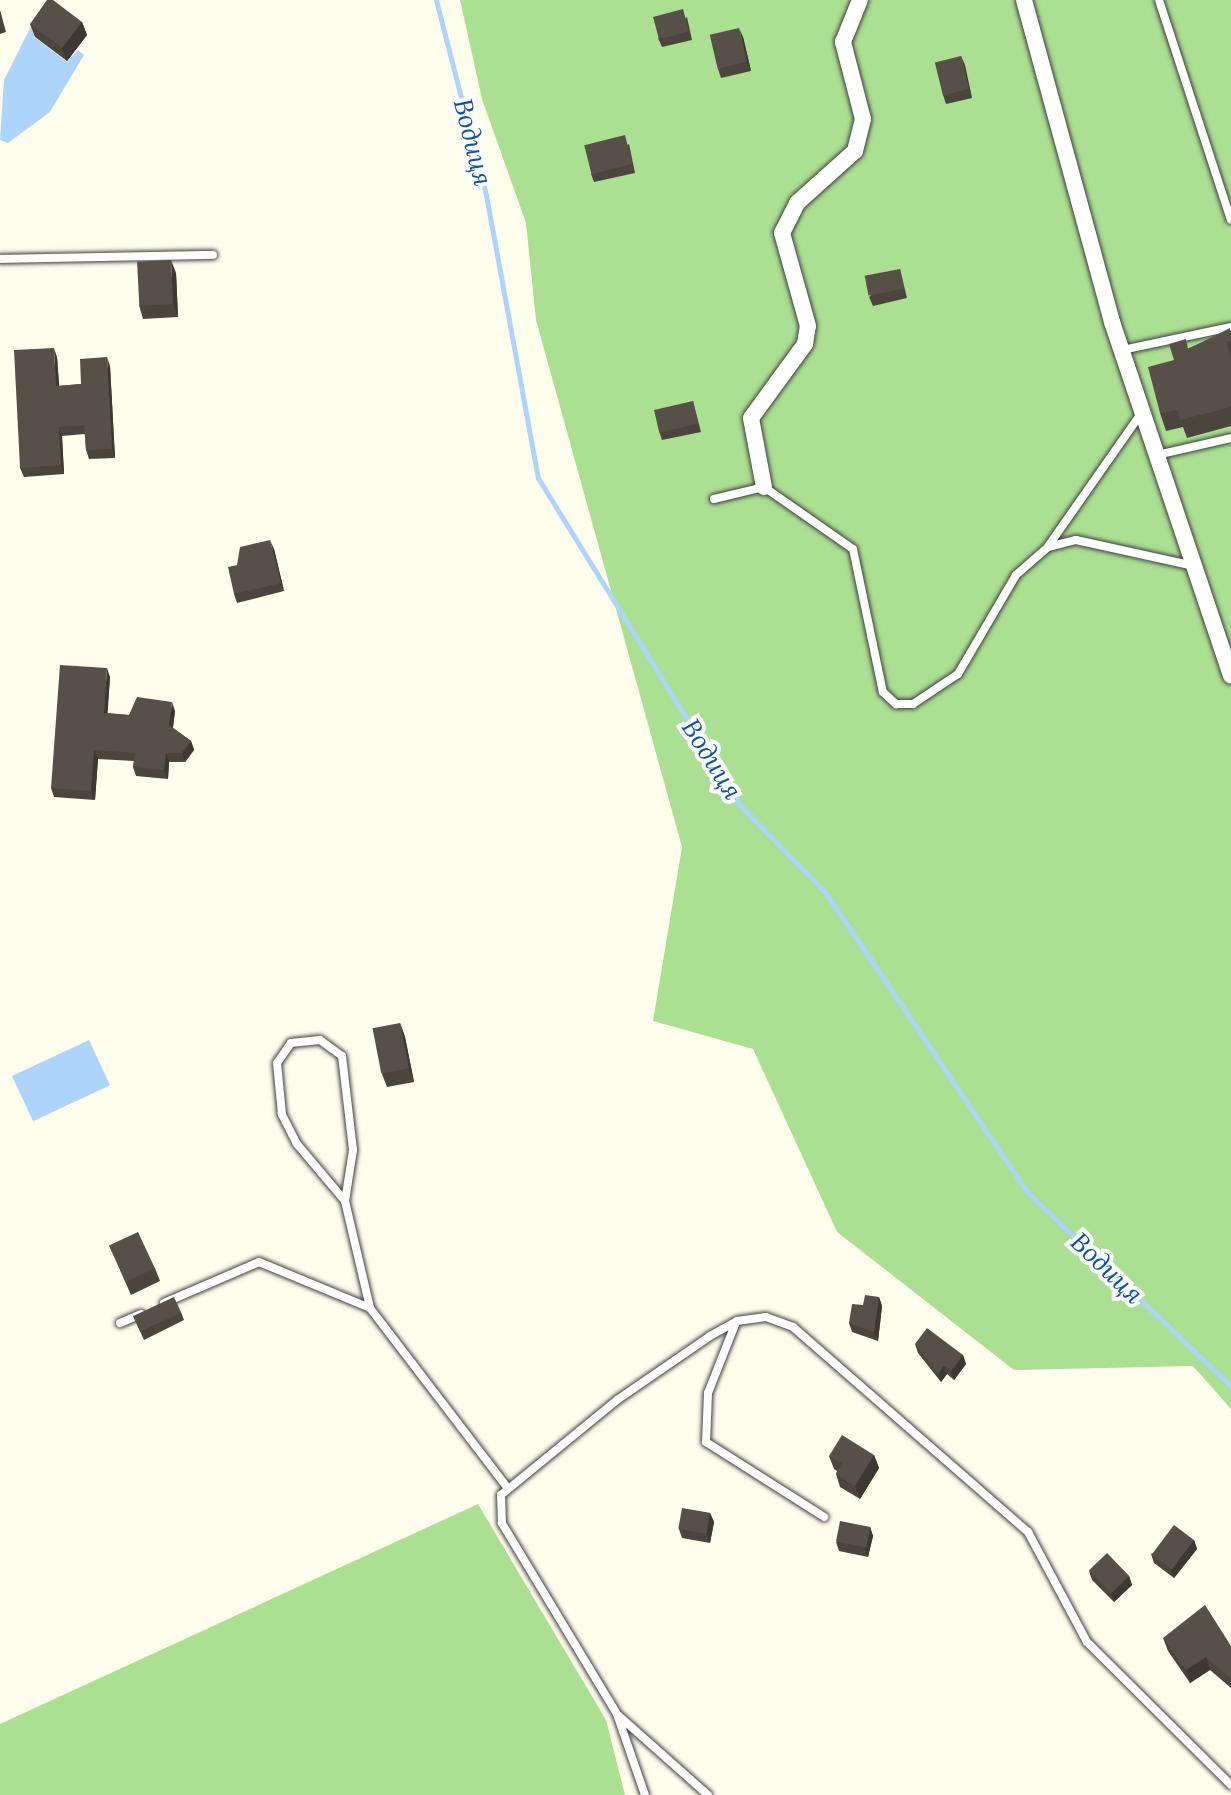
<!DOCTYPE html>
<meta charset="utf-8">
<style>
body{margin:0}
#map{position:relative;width:1231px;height:1795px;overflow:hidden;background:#fffeed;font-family:Lora,serif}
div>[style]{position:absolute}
.forest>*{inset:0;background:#abdf91}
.water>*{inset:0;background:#add5fb;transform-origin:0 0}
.stream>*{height:5px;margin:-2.5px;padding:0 2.5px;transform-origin:2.5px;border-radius:2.5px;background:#add5fb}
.roads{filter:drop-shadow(0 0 2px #404040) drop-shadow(0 0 2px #404040)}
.lane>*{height:8px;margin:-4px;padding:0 4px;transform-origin:4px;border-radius:4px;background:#fff}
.street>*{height:16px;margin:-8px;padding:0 8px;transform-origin:8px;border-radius:8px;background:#fff}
.wall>*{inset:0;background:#4b453e}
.shaded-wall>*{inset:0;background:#3d3832}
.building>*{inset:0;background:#575048;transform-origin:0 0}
span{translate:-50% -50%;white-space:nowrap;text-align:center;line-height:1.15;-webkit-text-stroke:8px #fff;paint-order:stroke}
.water-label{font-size:26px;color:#0b52aa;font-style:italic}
</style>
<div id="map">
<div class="forest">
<i style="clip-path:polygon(460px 0,1231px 0,1231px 1409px,1193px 1366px,1014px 1370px,837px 1232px,753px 1049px,653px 1021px,682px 847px,536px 320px,526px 223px,482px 99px)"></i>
<i style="clip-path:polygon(478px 1504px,606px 1720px,625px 1795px,0 1795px,0 1724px)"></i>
</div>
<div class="water">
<i style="clip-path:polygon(34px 20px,43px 25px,34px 37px,67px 62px,78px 50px,84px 55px,50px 112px,8px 143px,0 140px,4px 80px)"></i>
<i style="left:89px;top:1040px;width:50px;height:85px;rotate:65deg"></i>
</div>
<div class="stream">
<i style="left:436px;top:0;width:201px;rotate:75.6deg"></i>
<i style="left:486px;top:195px;width:288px;rotate:79.6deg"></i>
<i style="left:538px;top:478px;width:383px;rotate:58.3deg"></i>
<i style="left:739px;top:804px;width:123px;rotate:45.7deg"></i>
<i style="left:825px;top:892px;width:362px;rotate:56deg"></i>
<i style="left:1027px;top:1192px;width:282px;rotate:43.6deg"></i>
</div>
<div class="roads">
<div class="lane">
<i style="left:1159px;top:0;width:231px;rotate:71.9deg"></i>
<i style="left:0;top:259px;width:213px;rotate:-1.1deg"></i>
<i style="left:1122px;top:350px;width:111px;rotate:-11.9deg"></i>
<i style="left:1157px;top:455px;width:76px;rotate:-12.9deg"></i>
<i style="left:714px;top:499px;width:51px;rotate:-13.5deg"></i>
<i style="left:764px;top:487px;width:108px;rotate:34.9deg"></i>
<i style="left:853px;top:549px;width:146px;rotate:78.2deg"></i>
<i style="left:883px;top:692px;width:18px;rotate:43deg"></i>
<i style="left:896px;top:704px;width:17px"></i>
<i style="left:913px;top:704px;width:54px;rotate:-33.7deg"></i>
<i style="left:958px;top:674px;width:115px;rotate:-59.6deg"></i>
<i style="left:1016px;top:575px;width:43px;rotate:-41.2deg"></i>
<i style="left:1048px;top:547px;width:29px;rotate:-14deg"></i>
<i style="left:1076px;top:540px;width:121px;rotate:12.4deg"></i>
<i style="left:1049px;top:545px;width:162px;rotate:-55deg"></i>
<i style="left:345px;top:1201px;width:75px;rotate:-130.1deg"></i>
<i style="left:297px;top:1144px;width:34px;rotate:-117deg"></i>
<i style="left:282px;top:1114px;width:51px;rotate:-95.6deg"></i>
<i style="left:277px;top:1063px;width:24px;rotate:-55deg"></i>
<i style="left:291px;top:1043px;width:29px;rotate:-6deg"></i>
<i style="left:320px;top:1040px;width:27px;rotate:36deg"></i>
<i style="left:342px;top:1056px;width:95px;rotate:83.3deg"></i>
<i style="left:353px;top:1150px;width:52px;rotate:98.9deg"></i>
<i style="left:345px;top:1201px;width:110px;rotate:76.8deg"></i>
<i style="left:164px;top:1303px;width:103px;rotate:-23.3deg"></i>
<i style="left:259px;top:1262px;width:120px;rotate:22.5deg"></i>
<i style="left:370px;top:1308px;width:224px;rotate:52.6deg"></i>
<i style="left:736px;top:1322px;width:76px;rotate:111.5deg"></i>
<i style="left:708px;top:1393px;width:49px;rotate:92.3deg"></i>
<i style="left:706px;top:1442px;width:140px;rotate:32.4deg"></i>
<i style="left:120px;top:1323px;width:23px;rotate:-23deg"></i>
<i style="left:619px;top:1716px;width:119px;rotate:41.6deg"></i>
<i style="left:645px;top:1795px;width:86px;rotate:-109.1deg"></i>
<i style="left:617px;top:1714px;width:223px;rotate:-121.1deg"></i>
<i style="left:502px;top:1523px;width:28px;rotate:-92deg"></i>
<i style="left:501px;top:1495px;width:150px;rotate:-39.3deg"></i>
<i style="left:617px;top:1400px;width:113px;rotate:-34.5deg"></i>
<i style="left:710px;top:1336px;width:31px;rotate:-29deg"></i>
<i style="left:737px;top:1321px;width:29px;rotate:-8deg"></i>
<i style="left:766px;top:1317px;width:29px;rotate:20deg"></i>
<i style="left:793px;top:1327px;width:312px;rotate:41.1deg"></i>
<i style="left:1028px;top:1532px;width:125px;rotate:61.8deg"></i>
<i style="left:1087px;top:1642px;width:203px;rotate:44.8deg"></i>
</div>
<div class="street">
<i style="left:1024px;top:0;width:334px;rotate:74.7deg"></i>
<i style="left:1112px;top:322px;width:373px;rotate:71.4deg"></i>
<i style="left:764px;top:487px;width:70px;rotate:-100.7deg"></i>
<i style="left:751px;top:418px;width:92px;rotate:-53.9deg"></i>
<i style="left:805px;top:344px;width:18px;rotate:-81deg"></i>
<i style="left:808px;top:326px;width:97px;rotate:-105.6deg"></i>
<i style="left:782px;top:233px;width:34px;rotate:-63deg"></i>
<i style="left:797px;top:203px;width:78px;rotate:-41.9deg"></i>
<i style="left:855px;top:151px;width:33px;rotate:-76deg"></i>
<i style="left:863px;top:119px;width:80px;rotate:-104.6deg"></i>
<i style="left:843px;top:42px;width:45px;rotate:-68deg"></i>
</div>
</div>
<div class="wall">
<i style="clip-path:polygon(0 10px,6px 32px,0 34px)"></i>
<i style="clip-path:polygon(687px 17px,692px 40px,662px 47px,658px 38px)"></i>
<i style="clip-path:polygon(82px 22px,87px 35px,67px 61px,35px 37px,30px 24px)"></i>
<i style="clip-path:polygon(743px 37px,751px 71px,721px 78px,718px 69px)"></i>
<i style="clip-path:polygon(961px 56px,972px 98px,946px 104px,943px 95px)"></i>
<i style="clip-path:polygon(629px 144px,635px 173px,594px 182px,591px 174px)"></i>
<i style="clip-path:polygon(900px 269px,907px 298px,873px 306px,869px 297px)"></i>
<i style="clip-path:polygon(176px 273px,178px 317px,143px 319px,139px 305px)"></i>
<i style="clip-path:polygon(1231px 331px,1231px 426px,1187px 438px,1183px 427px,1166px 431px,1160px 413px,1174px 360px,1189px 348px)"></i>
<i style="clip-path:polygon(57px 357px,59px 386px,81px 384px,110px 366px,115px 458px,89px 459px,86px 450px,85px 434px,62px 436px,64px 474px,24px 477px,20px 468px)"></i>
<i style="clip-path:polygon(693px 401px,701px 432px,662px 440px,659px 431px)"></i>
<i style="clip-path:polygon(274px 549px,284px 591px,237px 603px,234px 594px,237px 565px)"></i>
<i style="clip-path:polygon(110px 677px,107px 713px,129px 715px,175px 711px,173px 728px,191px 741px,194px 750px,185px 762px,169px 762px,168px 779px,136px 776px,133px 767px,134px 761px,98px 759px,95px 800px,54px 797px,51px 788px)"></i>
<i style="clip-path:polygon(400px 1023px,405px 1037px,414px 1082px,387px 1087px,382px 1074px)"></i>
<i style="clip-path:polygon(109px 1245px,155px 1268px,160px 1281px,131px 1295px)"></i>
<i style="clip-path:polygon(879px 1297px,882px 1306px,878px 1341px,852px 1332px,849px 1323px)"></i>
<i style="clip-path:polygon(181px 1312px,184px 1320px,144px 1340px,133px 1316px)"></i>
<i style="clip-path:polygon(915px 1344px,963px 1355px,966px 1364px,954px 1380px,947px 1374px,941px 1382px,918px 1353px)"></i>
<i style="clip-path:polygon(874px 1455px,879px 1468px,860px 1499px,840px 1487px,836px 1474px,837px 1471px,834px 1469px,829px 1456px)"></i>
<i style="clip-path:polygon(710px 1513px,714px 1522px,710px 1543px,682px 1538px,679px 1529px)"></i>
<i style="clip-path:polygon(870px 1527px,873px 1536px,868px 1557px,839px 1551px,836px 1542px)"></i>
<i style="clip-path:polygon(1194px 1540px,1197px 1549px,1174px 1578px,1154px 1563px,1151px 1554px)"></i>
<i style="clip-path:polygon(1089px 1571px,1129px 1576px,1132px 1585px,1114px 1602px,1092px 1580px)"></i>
<i style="clip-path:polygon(1163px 1638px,1231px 1646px,1231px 1688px,1210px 1670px,1190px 1683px,1168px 1651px)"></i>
</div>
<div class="shaded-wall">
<i style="clip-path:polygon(82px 22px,87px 35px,67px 61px,62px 48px)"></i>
<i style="clip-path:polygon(739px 28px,743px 37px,751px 71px,747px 62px)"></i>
<i style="clip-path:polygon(961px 56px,965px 65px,972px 98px,969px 89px)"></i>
<i style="clip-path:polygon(171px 260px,176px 273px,178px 317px,173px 304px)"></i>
<i style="clip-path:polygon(54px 348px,57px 357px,60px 395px,56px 386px)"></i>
<i style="clip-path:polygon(107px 357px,110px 366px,115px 458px,112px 449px)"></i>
<i style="clip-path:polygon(59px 427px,62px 436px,64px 474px,61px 465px)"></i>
<i style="clip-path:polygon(270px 540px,274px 549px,284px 591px,281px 583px)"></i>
<i style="clip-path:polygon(107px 668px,110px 677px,107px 722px,104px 713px)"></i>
<i style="clip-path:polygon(172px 702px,175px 711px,172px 734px,169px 725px)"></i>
<i style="clip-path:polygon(191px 741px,194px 750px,185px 762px,182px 753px)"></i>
<i style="clip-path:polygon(94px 750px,98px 759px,95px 800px,91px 791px)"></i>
<i style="clip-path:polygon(166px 753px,169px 762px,168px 779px,164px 770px)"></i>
<i style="clip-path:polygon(400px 1023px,405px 1037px,414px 1082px,409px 1068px)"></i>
<i style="clip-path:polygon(879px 1297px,882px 1306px,878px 1341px,874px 1332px)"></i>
<i style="clip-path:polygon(963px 1355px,966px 1364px,954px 1380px,951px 1371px)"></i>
<i style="clip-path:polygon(944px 1366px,947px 1374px,941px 1382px,938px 1374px)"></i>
<i style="clip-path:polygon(874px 1455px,879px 1468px,860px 1499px,855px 1486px)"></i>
<i style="clip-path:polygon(710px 1513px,714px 1522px,710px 1543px,707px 1534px)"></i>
<i style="clip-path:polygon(870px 1527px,873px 1536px,868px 1557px,865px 1548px)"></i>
<i style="clip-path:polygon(1194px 1540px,1197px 1549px,1174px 1578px,1171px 1570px)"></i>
<i style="clip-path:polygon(1129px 1576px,1132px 1585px,1114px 1602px,1111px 1593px)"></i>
<i style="clip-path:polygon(1206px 1657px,1210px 1670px,1190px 1683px,1186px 1670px)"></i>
</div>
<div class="building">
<i style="clip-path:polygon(47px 0,53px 0,82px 22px,62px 48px,30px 24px)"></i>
<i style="left:683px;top:9px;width:23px;height:31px;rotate:75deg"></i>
<i style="left:739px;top:28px;width:35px;height:30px;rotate:77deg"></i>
<i style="left:961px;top:56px;width:34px;height:27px;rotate:76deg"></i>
<i style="left:625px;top:135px;width:30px;height:42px;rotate:76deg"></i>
<i style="left:171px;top:260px;width:44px;height:34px;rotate:87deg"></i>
<i style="left:900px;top:269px;width:20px;height:36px;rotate:79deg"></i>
<i style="clip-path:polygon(1230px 328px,1231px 341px,1226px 342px,1231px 360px,1231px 407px,1180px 420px,1178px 410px,1160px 413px,1148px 367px,1174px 360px,1169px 344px,1186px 339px,1188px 349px)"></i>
<i style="clip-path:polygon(54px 348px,56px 386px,81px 384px,80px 359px,107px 357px,112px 449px,86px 450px,84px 425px,59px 427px,61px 465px,20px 468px,14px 350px)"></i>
<i style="left:693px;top:401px;width:23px;height:40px;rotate:77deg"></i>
<i style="clip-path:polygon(270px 540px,281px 583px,234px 594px,228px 567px,237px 565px,240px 547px)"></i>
<i style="clip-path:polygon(60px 665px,107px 668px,104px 713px,129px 715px,137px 697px,172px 702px,169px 725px,191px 741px,182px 753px,166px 753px,164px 770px,133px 767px,135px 753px,94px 750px,91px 791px,51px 788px)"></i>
<i style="left:400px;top:1023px;width:46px;height:28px;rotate:79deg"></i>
<i style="left:138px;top:1232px;width:40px;height:32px;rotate:65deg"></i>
<i style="clip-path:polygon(865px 1295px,879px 1297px,874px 1332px,849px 1323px,852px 1304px,863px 1305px)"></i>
<i style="left:174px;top:1297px;width:17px;height:45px;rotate:65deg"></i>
<i style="clip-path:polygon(927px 1328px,963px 1355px,951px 1371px,944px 1366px,938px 1374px,915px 1344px)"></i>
<i style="clip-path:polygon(842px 1435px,874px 1455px,855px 1486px,836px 1474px,842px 1463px,829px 1456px)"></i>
<i style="left:682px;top:1508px;width:28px;height:21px;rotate:10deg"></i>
<i style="left:840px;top:1521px;width:31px;height:21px;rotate:11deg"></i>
<i style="left:1174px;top:1525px;width:25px;height:37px;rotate:37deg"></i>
<i style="left:1107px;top:1553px;width:32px;height:25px;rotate:46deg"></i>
<i style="clip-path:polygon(1205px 1605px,1231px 1646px,1231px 1679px,1206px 1657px,1186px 1670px,1163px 1638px)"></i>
</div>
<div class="water-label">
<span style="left:473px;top:142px;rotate:76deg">Водиця</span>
<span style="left:712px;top:759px;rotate:58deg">Водиця</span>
<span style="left:1107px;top:1268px;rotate:44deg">Водиця</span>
</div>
</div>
